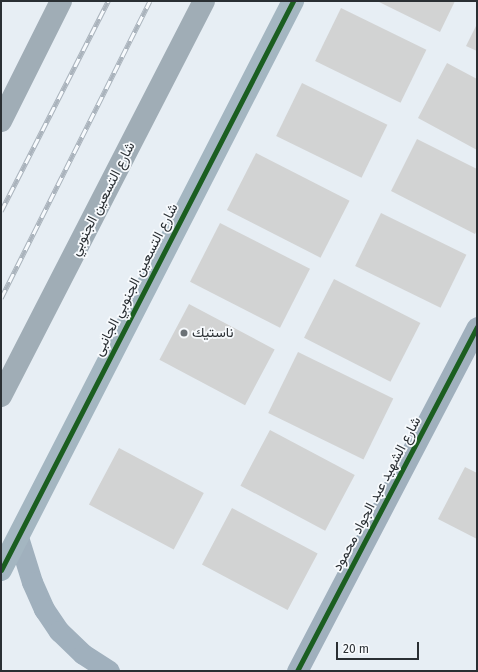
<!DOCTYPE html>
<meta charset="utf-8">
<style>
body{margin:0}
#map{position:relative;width:478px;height:672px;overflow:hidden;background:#e7eef4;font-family:"Fira Sans",Vazirmatn,sans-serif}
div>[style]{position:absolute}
.building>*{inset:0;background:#d2d3d3;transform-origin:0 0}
.street>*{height:21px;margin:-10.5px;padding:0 10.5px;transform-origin:10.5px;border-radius:10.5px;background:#a0b0bd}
.secondary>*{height:22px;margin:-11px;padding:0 11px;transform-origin:11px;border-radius:11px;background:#a4b6c1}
.highway>*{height:22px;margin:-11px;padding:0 11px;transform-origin:11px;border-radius:11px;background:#a0adb6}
.rail>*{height:4.5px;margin-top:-2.25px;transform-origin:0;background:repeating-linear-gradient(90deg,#f7fafd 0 9px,#aab3bc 0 18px);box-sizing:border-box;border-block:1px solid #aab3bc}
.cycleway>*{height:5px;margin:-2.5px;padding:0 2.5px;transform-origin:2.5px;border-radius:2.5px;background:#1b5e20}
.dots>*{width:11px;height:11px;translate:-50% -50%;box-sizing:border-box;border:2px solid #f7fafd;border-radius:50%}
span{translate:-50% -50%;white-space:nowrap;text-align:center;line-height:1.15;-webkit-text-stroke:3.5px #f7fafd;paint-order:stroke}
.street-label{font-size:14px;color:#2a2f33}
.poi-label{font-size:14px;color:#2a2f33}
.left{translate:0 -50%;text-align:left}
.frame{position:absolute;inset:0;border:2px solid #2a2f33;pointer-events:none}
.scale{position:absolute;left:336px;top:642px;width:83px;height:18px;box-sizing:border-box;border:2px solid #2a2f33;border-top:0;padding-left:5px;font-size:12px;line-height:14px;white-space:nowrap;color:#2a2f33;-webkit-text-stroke:3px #f7fafd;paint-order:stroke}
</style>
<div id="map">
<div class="building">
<i style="clip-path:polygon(377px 1px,455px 1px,440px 32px)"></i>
<i style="left:341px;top:8px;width:95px;height:59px;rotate:26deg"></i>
<i style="clip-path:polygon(477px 24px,477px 51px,466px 46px)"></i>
<i style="clip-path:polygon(447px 63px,477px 79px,477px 150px,418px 118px)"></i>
<i style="left:302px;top:83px;width:95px;height:59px;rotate:26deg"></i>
<i style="clip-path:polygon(417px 139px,477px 169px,477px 230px,475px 234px,391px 191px)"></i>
<i style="left:256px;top:153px;width:105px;height:64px;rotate:27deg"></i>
<i style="left:381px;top:213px;width:95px;height:59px;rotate:26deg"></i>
<i style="left:220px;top:223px;width:101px;height:66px;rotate:27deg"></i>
<i style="left:334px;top:279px;width:97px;height:66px;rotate:27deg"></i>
<i style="left:189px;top:304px;width:97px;height:63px;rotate:28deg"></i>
<i style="left:298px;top:352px;width:106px;height:68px;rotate:26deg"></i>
<i style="left:270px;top:430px;width:96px;height:63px;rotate:28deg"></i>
<i style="left:119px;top:448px;width:96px;height:64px;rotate:28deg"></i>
<i style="clip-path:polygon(465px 467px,477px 473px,477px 539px,438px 519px)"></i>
<i style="left:232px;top:508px;width:97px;height:64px;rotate:28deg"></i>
</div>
<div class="street">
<i style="left:18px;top:537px;width:47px;rotate:72.7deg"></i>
<i style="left:32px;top:582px;width:30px;rotate:66deg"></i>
<i style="left:44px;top:609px;width:27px;rotate:56deg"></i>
<i style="left:59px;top:631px;width:33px;rotate:44deg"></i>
<i style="left:83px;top:654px;width:31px;rotate:33deg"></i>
<i style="left:297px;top:671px;width:388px;rotate:-62.4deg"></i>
</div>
<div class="secondary">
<i style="left:1px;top:570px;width:640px;rotate:-62.83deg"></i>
</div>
<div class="highway">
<i style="left:1px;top:121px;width:134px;rotate:-63.4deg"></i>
<i style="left:1px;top:396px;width:444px;rotate:-62.8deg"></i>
</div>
<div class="rail">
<i style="left:1px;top:211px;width:236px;rotate:-63deg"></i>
<i style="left:1px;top:298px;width:332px;rotate:-63.4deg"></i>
</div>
<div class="cycleway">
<i style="left:1px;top:570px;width:640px;rotate:-62.83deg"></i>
<i style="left:297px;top:671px;width:388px;rotate:-62.4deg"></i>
</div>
<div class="dots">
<i style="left:184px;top:333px;background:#6c7277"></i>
</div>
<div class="street-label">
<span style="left:103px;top:199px;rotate:-63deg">شارع التسعين الجنوبي</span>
<span style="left:136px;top:280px;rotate:-63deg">شارع التسعين الجنوبي الجانبى</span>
<span style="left:377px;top:494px;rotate:-62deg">شارع الشهيد عبد الجواد محمود</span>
</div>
<div class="poi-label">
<span class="left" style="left:192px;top:333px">ناستيك</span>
</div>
<div class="frame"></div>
<div class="scale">20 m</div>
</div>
